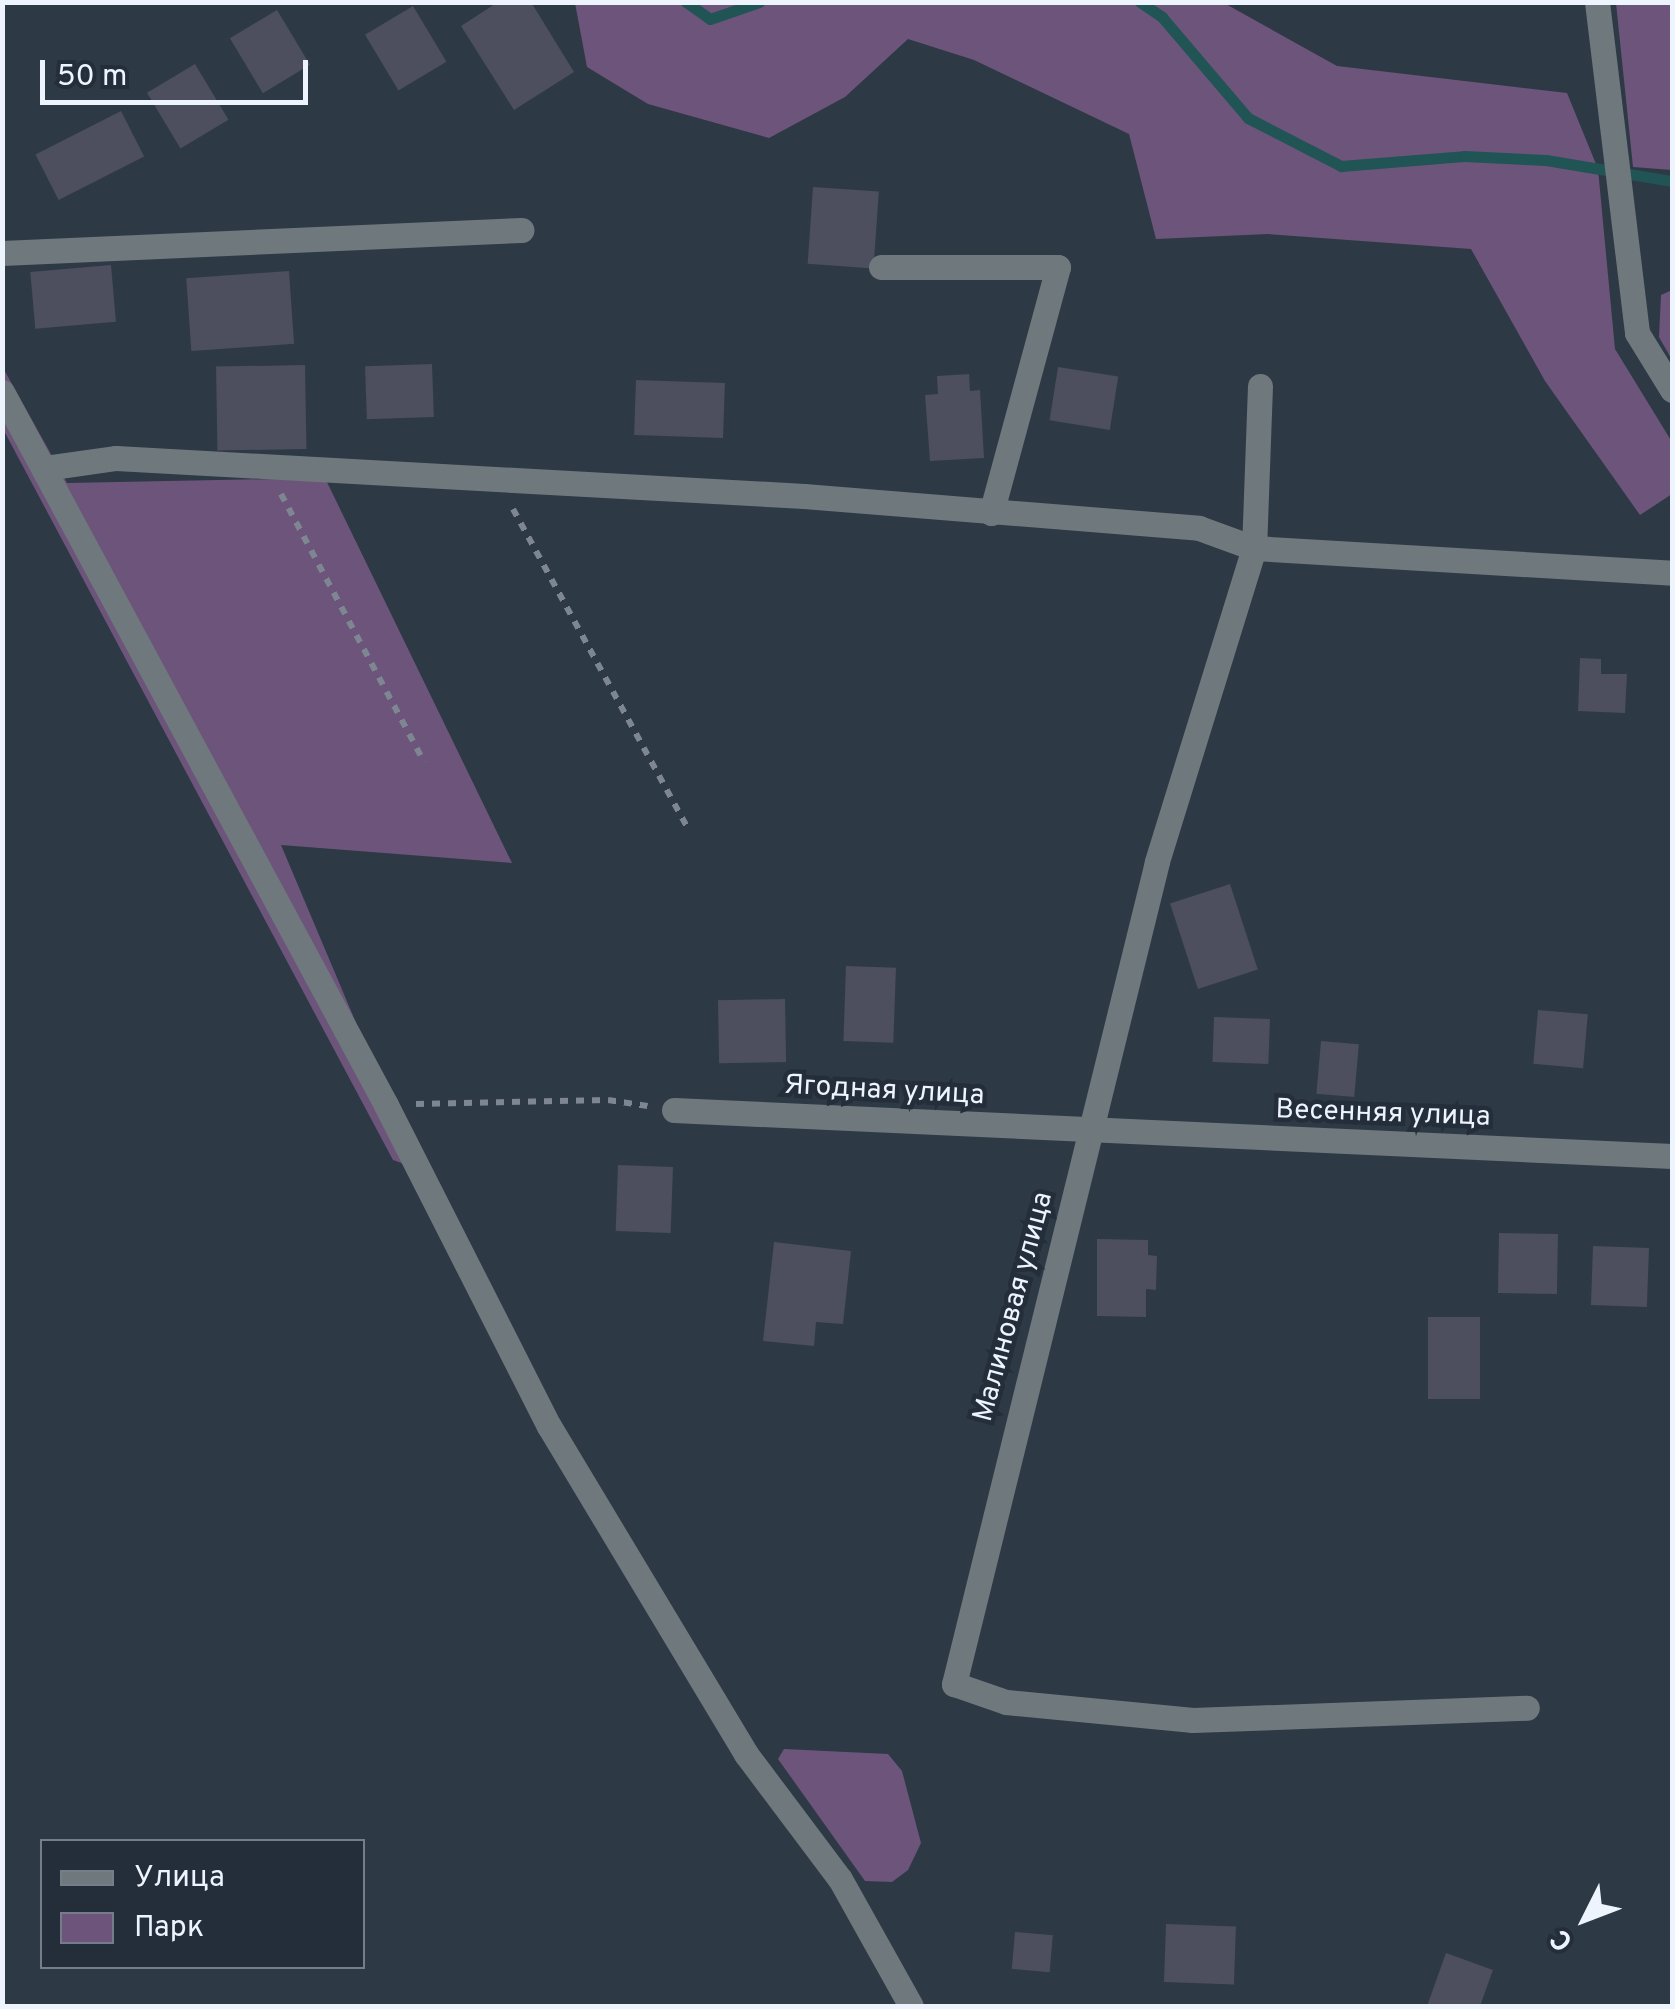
<!DOCTYPE html>
<meta charset="utf-8">
<style>
body{margin:0}
#map{position:relative;width:1675px;height:2009px;overflow:hidden;background:#2e3946;font-family:Overpass,sans-serif}
div>[style]{position:absolute}
.green>*{inset:0;background:#6d547b}
.stream>*{height:11px;margin:-5.5px;padding:0 5.5px;transform-origin:5.5px;border-radius:5.5px;background:#215454}
.building>*{inset:0;background:#4d4e5e;transform-origin:0 0}
.path>*{height:6px;margin-top:-3px;transform-origin:0;background:repeating-linear-gradient(90deg,#7d8691 0 8px,transparent 0 16px)}
.minor>*{height:25px;margin:-12.5px;padding:0 12.5px;transform-origin:12.5px;border-radius:12.5px;background:#6f787c}
span{translate:-50% -50%;white-space:nowrap;text-align:center;line-height:1.15;-webkit-text-stroke:9px #242e3b;paint-order:stroke}
.street-label{font-size:28px;color:#edf4fd}
.frame{position:absolute;inset:0;border:5px solid #edf4fd;pointer-events:none}
.legend{position:absolute;left:40px;top:1839px;width:325px;height:130px;box-sizing:border-box;background:#242e3b;border:2px solid #747d89;margin:0;padding:12px 18px;list-style:none;font-size:30px;color:#edf4fd}
.legend li{display:flex;align-items:center;gap:20px;height:50px}
.legend b{width:50px;border:2px solid #747d89}
.north{position:absolute;left:1535px;top:1869px;width:100px;height:100px;-webkit-text-stroke:8px #242e3b;paint-order:stroke;rotate:228deg;font-size:28px;font-weight:700;line-height:40px;text-align:center;color:#edf4fd}
.north::after{content:'';display:block;margin:auto;width:35px;height:45px;background:#edf4fd;clip-path:polygon(50% 0,100% 100%,50% 72%,0 100%)}
.scale{position:absolute;left:40px;top:60px;width:268px;height:45px;box-sizing:border-box;border:5px solid #edf4fd;border-top:0;padding-left:12px;font-size:30px;line-height:35px;white-space:nowrap;color:#edf4fd;-webkit-text-stroke:8px #242e3b;paint-order:stroke}
</style>
<div id="map">
<div class="green">
<i style="clip-path:polygon(575px 3px,1224px 3px,1337px 66px,1567px 93px,1598px 169px,1615px 349px,1672px 442px,1672px 494px,1640px 515px,1545px 381px,1471px 249px,1268px 234px,1156px 239px,1129px 134px,974px 60px,908px 39px,845px 97px,769px 138px,648px 104px,587px 67px)"></i>
<i style="clip-path:polygon(1616px 3px,1672px 3px,1672px 170px,1633px 167px)"></i>
<i style="clip-path:polygon(1672px 290px,1672px 360px,1659px 337px,1661px 295px)"></i>
<i style="clip-path:polygon(2px 366px,67px 483px,325px 478px,512px 863px,281px 845px,403px 1134px,407px 1165px,393px 1160px,3px 429px)"></i>
<i style="clip-path:polygon(784px 1749px,888px 1754px,902px 1771px,921px 1843px,908px 1870px,892px 1882px,865px 1881px,778px 1759px)"></i>
</div>
<div class="stream">
<i style="left:686px;top:2px;width:29px;rotate:35deg"></i>
<i style="left:710px;top:19px;width:52px;rotate:-19.1deg"></i>
<i style="left:1140px;top:2px;width:27px;rotate:34deg"></i>
<i style="left:1162px;top:17px;width:133px;rotate:49.6deg"></i>
<i style="left:1248px;top:118px;width:105px;rotate:27.3deg"></i>
<i style="left:1341px;top:166px;width:123px;rotate:-4.6deg"></i>
<i style="left:1464px;top:156px;width:82px;rotate:2.8deg"></i>
<i style="left:1546px;top:160px;width:128px;rotate:9.5deg"></i>
</div>
<div class="building">
<i style="clip-path:polygon(498px 2px,531px 2px,574px 72px,514px 110px,461px 26px)"></i>
<i style="left:413px;top:6px;width:65px;height:56px;rotate:59deg"></i>
<i style="left:277px;top:10px;width:64px;height:55px;rotate:59deg"></i>
<i style="left:195px;top:64px;width:65px;height:56px;rotate:59deg"></i>
<i style="left:121px;top:111px;width:51px;height:96px;rotate:63deg"></i>
<i style="left:813px;top:187px;width:66px;height:77px;rotate:4deg"></i>
<i style="left:111px;top:265px;width:57px;height:81px;rotate:85deg"></i>
<i style="left:289px;top:271px;width:73px;height:103px;rotate:86deg"></i>
<i style="left:432px;top:364px;width:53px;height:67px;rotate:88deg"></i>
<i style="left:305px;top:365px;width:84px;height:89px;rotate:89deg"></i>
<i style="left:1058px;top:367px;width:61px;height:54px;rotate:9deg"></i>
<i style="clip-path:polygon(969px 374px,970px 391px,980px 390px,984px 458px,930px 461px,925px 395px,938px 394px,937px 376px)"></i>
<i style="left:636px;top:380px;width:89px;height:55px;rotate:2deg"></i>
<i style="clip-path:polygon(1580px 658px,1601px 659px,1601px 674px,1627px 674px,1625px 713px,1578px 711px)"></i>
<i style="left:1230px;top:884px;width:90px;height:63px;rotate:72deg"></i>
<i style="left:846px;top:966px;width:50px;height:75px;rotate:2deg"></i>
<i style="left:785px;top:999px;width:63px;height:67px;rotate:89deg"></i>
<i style="left:1538px;top:1010px;width:50px;height:54px;rotate:5deg"></i>
<i style="left:1214px;top:1017px;width:56px;height:45px;rotate:2deg"></i>
<i style="left:1321px;top:1041px;width:38px;height:53px;rotate:5deg"></i>
<i style="left:618px;top:1165px;width:55px;height:66px;rotate:2deg"></i>
<i style="left:1499px;top:1233px;width:59px;height:60px;rotate:1deg"></i>
<i style="clip-path:polygon(1097px 1239px,1148px 1240px,1148px 1255px,1157px 1256px,1156px 1290px,1146px 1289px,1146px 1317px,1097px 1316px)"></i>
<i style="clip-path:polygon(774px 1242px,851px 1251px,843px 1324px,816px 1322px,814px 1346px,763px 1341px)"></i>
<i style="left:1593px;top:1246px;width:56px;height:59px;rotate:2deg"></i>
<i style="left:1428px;top:1317px;width:52px;height:82px"></i>
<i style="left:1166px;top:1924px;width:70px;height:58px;rotate:2deg"></i>
<i style="left:1015px;top:1932px;width:38px;height:37px;rotate:5deg"></i>
<i style="clip-path:polygon(1446px 1953px,1493px 1970px,1480px 2006px,1427px 2006px)"></i>
</div>
<div class="path">
<i style="left:281px;top:494px;width:304px;rotate:61.9deg"></i>
<i style="left:513px;top:509px;width:367px;rotate:61.3deg"></i>
<i style="left:416px;top:1104px;width:192px;rotate:-1.2deg"></i>
<i style="left:608px;top:1100px;width:40px;rotate:8.5deg"></i>
</div>
<div class="minor">
<i style="left:1597px;top:2px;width:333px;rotate:83.1deg"></i>
<i style="left:1637px;top:333px;width:67px;rotate:58.4deg"></i>
<i style="left:2px;top:253px;width:520px;rotate:-2.54deg"></i>
<i style="left:881px;top:267px;width:177px"></i>
<i style="left:1058px;top:267px;width:255px;rotate:105.2deg"></i>
<i style="left:1260px;top:386px;width:162px;rotate:92.1deg"></i>
<i style="left:1254px;top:548px;width:329px;rotate:107.2deg"></i>
<i style="left:1157px;top:862px;width:847px;rotate:103.87deg"></i>
<i style="left:954px;top:1684px;width:55px;rotate:19.1deg"></i>
<i style="left:1006px;top:1702px;width:188px;rotate:5.5deg"></i>
<i style="left:1193px;top:1720px;width:334px;rotate:-2.1deg"></i>
<i style="left:2px;top:392px;width:810px;rotate:61.69deg"></i>
<i style="left:386px;top:1105px;width:360px;rotate:63.1deg"></i>
<i style="left:549px;top:1426px;width:383px;rotate:59deg"></i>
<i style="left:746px;top:1754px;width:156px;rotate:53.1deg"></i>
<i style="left:840px;top:1879px;width:145px;rotate:60.8deg"></i>
<i style="left:45px;top:468px;width:72px;rotate:-8deg"></i>
<i style="left:116px;top:458px;width:689px;rotate:3.16deg"></i>
<i style="left:804px;top:496px;width:396px;rotate:4.6deg"></i>
<i style="left:1199px;top:528px;width:59px;rotate:20deg"></i>
<i style="left:1254px;top:548px;width:419px;rotate:3.4deg"></i>
<i style="left:674px;top:1110px;width:999px;rotate:2.64deg"></i>
</div>
<div class="street-label">
<span style="left:884px;top:1091px;rotate:3deg">Ягодная улица</span>
<span style="left:1383px;top:1114px;rotate:2deg">Весенняя улица</span>
<span style="left:1014px;top:1307px;rotate:-75deg">Малиновая улица</span>
</div>
<div class="frame"></div>
<ul class="legend">
<li><b style="height:12px;background:#6f787c"></b>Улица</li>
<li><b style="height:28px;background:#6d547b"></b>Парк</li>
</ul>
<div class="north">С</div>
<div class="scale">50 m</div>
</div>
